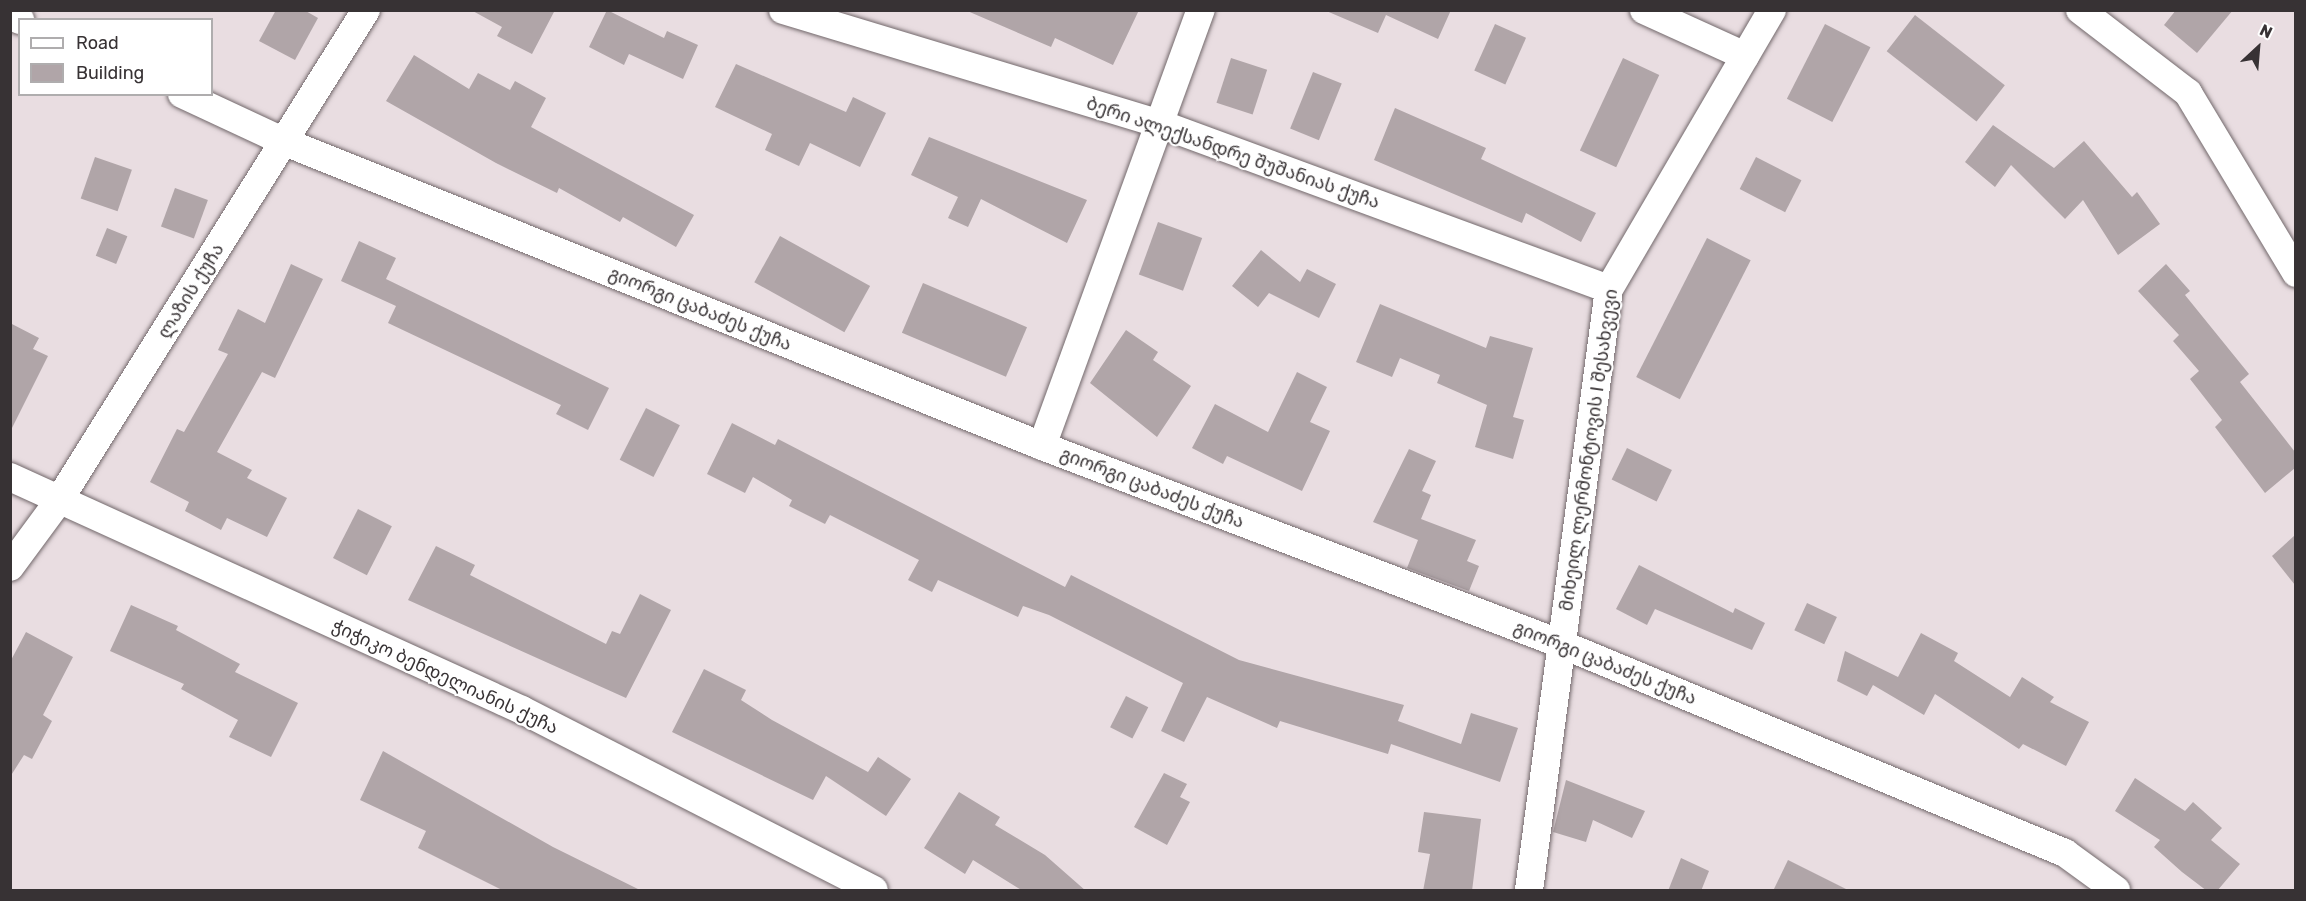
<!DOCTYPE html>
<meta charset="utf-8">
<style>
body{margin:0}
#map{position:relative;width:2306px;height:901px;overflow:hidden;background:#e9dde1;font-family:Rubik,"Noto Sans Georgian",sans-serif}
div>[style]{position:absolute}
.building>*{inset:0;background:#b0a5a8;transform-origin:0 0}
.roads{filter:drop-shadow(0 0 2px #72686b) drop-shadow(0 0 2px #72686b)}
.street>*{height:28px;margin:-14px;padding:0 14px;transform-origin:14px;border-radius:14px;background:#fff}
span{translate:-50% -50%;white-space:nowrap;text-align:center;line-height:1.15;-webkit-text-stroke:4.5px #fff;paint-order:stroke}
.street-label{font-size:18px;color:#373234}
.frame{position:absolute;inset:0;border:12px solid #373234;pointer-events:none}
.legend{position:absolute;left:18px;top:18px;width:195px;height:78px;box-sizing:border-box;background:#fff;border:2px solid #afadae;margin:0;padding:8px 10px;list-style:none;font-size:18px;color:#373234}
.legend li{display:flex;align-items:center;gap:12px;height:30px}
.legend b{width:30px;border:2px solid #afadae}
.north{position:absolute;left:2228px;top:18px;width:60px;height:60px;-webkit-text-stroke:4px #fff;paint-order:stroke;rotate:26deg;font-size:16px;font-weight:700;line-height:24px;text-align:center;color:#373234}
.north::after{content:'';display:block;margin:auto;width:21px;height:27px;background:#373234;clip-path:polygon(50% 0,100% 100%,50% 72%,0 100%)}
</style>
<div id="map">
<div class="building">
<i style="clip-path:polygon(276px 10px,304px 10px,318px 18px,295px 60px,259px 41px)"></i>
<i style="clip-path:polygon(471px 10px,555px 10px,532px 54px,497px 36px,502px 27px)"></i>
<i style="clip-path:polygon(607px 10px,664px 38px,667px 31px,698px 45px,683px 79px,629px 54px,624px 65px,589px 47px)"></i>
<i style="clip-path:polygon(965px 10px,1139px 10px,1113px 65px,1055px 38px,1051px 47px)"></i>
<i style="clip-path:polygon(1324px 10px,1451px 10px,1438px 39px,1386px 15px,1378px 33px)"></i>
<i style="clip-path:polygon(2176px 10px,2233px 10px,2197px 53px,2164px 25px)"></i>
<i style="left:1915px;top:15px;width:114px;height:46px;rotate:38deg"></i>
<i style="left:1495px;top:24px;width:34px;height:51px;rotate:24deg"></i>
<i style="left:1825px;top:24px;width:51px;height:84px;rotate:27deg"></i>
<i style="clip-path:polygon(414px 55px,469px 89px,478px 73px,510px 90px,515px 81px,546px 98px,531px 127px,694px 215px,676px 247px,623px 217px,620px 222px,559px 188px,557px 193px,496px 163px,386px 101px)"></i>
<i style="left:1231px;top:58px;width:38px;height:47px;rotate:18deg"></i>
<i style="left:1623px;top:58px;width:40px;height:102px;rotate:25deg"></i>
<i style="clip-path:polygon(736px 64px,846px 112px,853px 97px,886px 113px,860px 167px,810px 143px,799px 166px,765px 150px,772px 134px,715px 107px)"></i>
<i style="left:1313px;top:72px;width:31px;height:61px;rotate:22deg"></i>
<i style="clip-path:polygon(1395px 108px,1486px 148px,1481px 159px,1596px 213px,1581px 242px,1526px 213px,1522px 223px,1374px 160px)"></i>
<i style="clip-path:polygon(1993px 125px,2054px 168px,2084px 141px,2132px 197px,2137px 192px,2160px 224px,2118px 255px,2083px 200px,2065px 219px,2011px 165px,1995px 187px,1965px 162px)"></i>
<i style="clip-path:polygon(929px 137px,1087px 200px,1067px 243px,981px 199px,968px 227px,948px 218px,958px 197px,911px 175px)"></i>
<i style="left:95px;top:157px;width:39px;height:44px;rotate:19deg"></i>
<i style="left:1756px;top:157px;width:51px;height:36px;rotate:27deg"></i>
<i style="left:175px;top:188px;width:35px;height:41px;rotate:20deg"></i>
<i style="left:1158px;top:222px;width:47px;height:56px;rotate:20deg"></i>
<i style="left:107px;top:228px;width:22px;height:30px;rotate:22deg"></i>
<i style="left:780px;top:236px;width:103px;height:53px;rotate:29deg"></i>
<i style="left:1707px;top:238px;width:49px;height:156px;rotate:27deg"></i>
<i style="clip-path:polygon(359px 241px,396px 258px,386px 279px,609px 388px,588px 430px,556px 414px,561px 405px,388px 323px,396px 306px,341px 281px)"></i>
<i style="clip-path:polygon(1261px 250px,1300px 282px,1307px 269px,1336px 284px,1319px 318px,1269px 293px,1258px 307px,1232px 286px)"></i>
<i style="clip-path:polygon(291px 264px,323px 279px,275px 378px,262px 372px,217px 452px,252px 470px,247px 478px,287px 498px,267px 537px,227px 518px,221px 530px,185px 511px,189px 502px,150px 482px,177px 429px,184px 432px,228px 354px,218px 350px,238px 309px,265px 323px)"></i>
<i style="clip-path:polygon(2166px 264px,2190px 291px,2185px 295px,2249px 374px,2240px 382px,2295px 452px,2295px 468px,2265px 493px,2215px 427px,2222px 420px,2190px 379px,2199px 371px,2173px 341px,2179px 335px,2138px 291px)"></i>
<i style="left:923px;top:283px;width:113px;height:54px;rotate:23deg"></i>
<i style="clip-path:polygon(1380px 304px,1486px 348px,1490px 336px,1533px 348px,1513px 417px,1524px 420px,1513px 459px,1475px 447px,1487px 405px,1437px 383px,1440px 375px,1400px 358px,1392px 377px,1356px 362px)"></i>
<i style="clip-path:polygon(10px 323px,39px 338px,33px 349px,48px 356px,10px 432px)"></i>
<i style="clip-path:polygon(1126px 330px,1158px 352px,1153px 360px,1191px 386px,1157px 437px,1090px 383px)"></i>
<i style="clip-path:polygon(1297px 372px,1327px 387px,1310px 422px,1330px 431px,1302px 491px,1227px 456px,1223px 464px,1192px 448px,1215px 404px,1268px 432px)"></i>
<i style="left:646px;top:408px;width:38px;height:58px;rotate:27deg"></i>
<i style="clip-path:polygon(732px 423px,775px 445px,778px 439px,1065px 587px,1071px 575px,1239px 660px,1404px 705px,1398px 721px,1461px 744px,1471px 713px,1518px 728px,1500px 782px,1391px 744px,1388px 754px,1280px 721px,1277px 728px,1207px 697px,1184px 742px,1161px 731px,1183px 683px,1049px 615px,1023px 606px,1018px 617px,938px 580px,932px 592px,908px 580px,919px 560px,830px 515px,825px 524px,789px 506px,792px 500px,753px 477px,745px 493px,707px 474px)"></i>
<i style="left:1627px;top:448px;width:50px;height:35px;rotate:26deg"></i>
<i style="clip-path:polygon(1409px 449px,1436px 461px,1422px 491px,1431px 495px,1421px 519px,1476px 540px,1467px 561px,1479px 566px,1469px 591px,1407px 568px,1418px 540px,1373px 522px)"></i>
<i style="left:358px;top:509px;width:38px;height:55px;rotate:27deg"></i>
<i style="clip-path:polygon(2295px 535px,2295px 585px,2272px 556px)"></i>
<i style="clip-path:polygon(436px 546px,475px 565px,470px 575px,606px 644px,612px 631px,620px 634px,640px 594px,671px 610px,626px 698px,408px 600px)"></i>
<i style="clip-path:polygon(1639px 565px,1733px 613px,1735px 608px,1765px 623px,1752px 650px,1655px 609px,1647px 625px,1616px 609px)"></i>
<i style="left:1807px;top:603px;width:33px;height:30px;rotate:25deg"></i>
<i style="clip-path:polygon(131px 605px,178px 626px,176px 630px,240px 664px,235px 672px,298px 703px,271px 757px,229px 737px,238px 720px,181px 689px,184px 684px,110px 651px)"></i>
<i style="clip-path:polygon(26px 632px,73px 657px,43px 715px,52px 721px,32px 759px,24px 755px,10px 777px,10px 662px)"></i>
<i style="clip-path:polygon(1921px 633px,1958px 653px,1954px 661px,2010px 697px,2022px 677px,2054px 697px,2050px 702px,2089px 722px,2066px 766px,2023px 744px,2019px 749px,1935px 694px,1924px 715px,1873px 685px,1867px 696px,1837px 681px,1845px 651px,1898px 677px)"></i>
<i style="clip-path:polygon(704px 669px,746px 690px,741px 700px,772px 720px,868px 772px,878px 757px,911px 779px,886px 816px,826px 776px,813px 800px,672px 732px)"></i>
<i style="left:1126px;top:696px;width:25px;height:35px;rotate:27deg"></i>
<i style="clip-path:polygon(383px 751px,553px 847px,642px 891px,504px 891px,418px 848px,426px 831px,360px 800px)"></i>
<i style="clip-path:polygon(1164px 773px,1187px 784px,1180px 797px,1190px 802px,1167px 845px,1134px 827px)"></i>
<i style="clip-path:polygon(2135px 778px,2185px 811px,2193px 802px,2222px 828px,2211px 840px,2240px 864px,2217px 891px,2207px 891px,2182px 872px,2154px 847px,2160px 840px,2115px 811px)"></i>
<i style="clip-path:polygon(1566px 780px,1645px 811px,1632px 838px,1593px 820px,1586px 842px,1553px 832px)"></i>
<i style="clip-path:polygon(959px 792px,1000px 817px,995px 825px,1045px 855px,1086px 891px,1023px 891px,973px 860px,965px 874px,924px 848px)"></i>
<i style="clip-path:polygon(1424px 812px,1481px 819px,1472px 891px,1423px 891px,1430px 854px,1418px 852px)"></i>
<i style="clip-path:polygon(1681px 858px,1709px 871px,1701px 891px,1668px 891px)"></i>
<i style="clip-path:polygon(1788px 860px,1850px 891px,1773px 891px)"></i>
</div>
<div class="roads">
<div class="street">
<i style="left:783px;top:10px;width:397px;rotate:16.8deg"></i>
<i style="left:1163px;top:125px;width:475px;rotate:20.2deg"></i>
<i style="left:1644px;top:10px;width:111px;rotate:24.5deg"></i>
<i style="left:2080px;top:10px;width:136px;rotate:37.5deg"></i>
<i style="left:2188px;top:93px;width:210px;rotate:59deg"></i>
<i style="left:10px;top:16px;width:11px;rotate:22deg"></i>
<i style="left:182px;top:94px;width:114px;rotate:25deg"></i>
<i style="left:285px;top:142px;width:816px;rotate:21.88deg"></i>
<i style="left:1042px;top:446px;width:555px;rotate:20.88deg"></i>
<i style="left:1561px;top:644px;width:546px;rotate:22.52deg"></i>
<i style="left:2065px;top:853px;width:63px;rotate:36deg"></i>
<i style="left:1042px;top:446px;width:464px;rotate:-70deg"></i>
<i style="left:10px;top:477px;width:563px;rotate:24.47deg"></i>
<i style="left:522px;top:710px;width:395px;rotate:27.1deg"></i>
<i style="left:10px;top:567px;width:81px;rotate:-53.6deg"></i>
<i style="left:58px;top:502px;width:580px;rotate:-57.95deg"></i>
<i style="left:1529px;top:890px;width:606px;rotate:-82.42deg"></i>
<i style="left:1609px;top:289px;width:323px;rotate:-59.7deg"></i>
</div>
</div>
<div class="street-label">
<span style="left:1233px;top:153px;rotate:19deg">ბერი ალექსანდრე შუშანიას ქუჩა</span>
<span style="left:191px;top:291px;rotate:-58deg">ლაზის ქუჩა</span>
<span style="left:700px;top:309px;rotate:22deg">გიორგი ცაბაძეს ქუჩა</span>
<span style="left:1589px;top:450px;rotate:-82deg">მიხეილ ლერმონტოვის I შესახვევი</span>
<span style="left:1152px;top:488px;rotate:21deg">გიორგი ცაბაძეს ქუჩა</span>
<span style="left:1605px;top:663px;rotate:22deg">გიორგი ცაბაძეს ქუჩა</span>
<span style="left:445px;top:677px;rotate:25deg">ჭიჭიკო ბენდელიანის ქუჩა</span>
</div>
<div class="frame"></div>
<ul class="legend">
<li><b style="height:8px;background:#fff"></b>Road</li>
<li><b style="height:16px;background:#b0a5a8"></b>Building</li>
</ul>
<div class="north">N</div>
</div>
